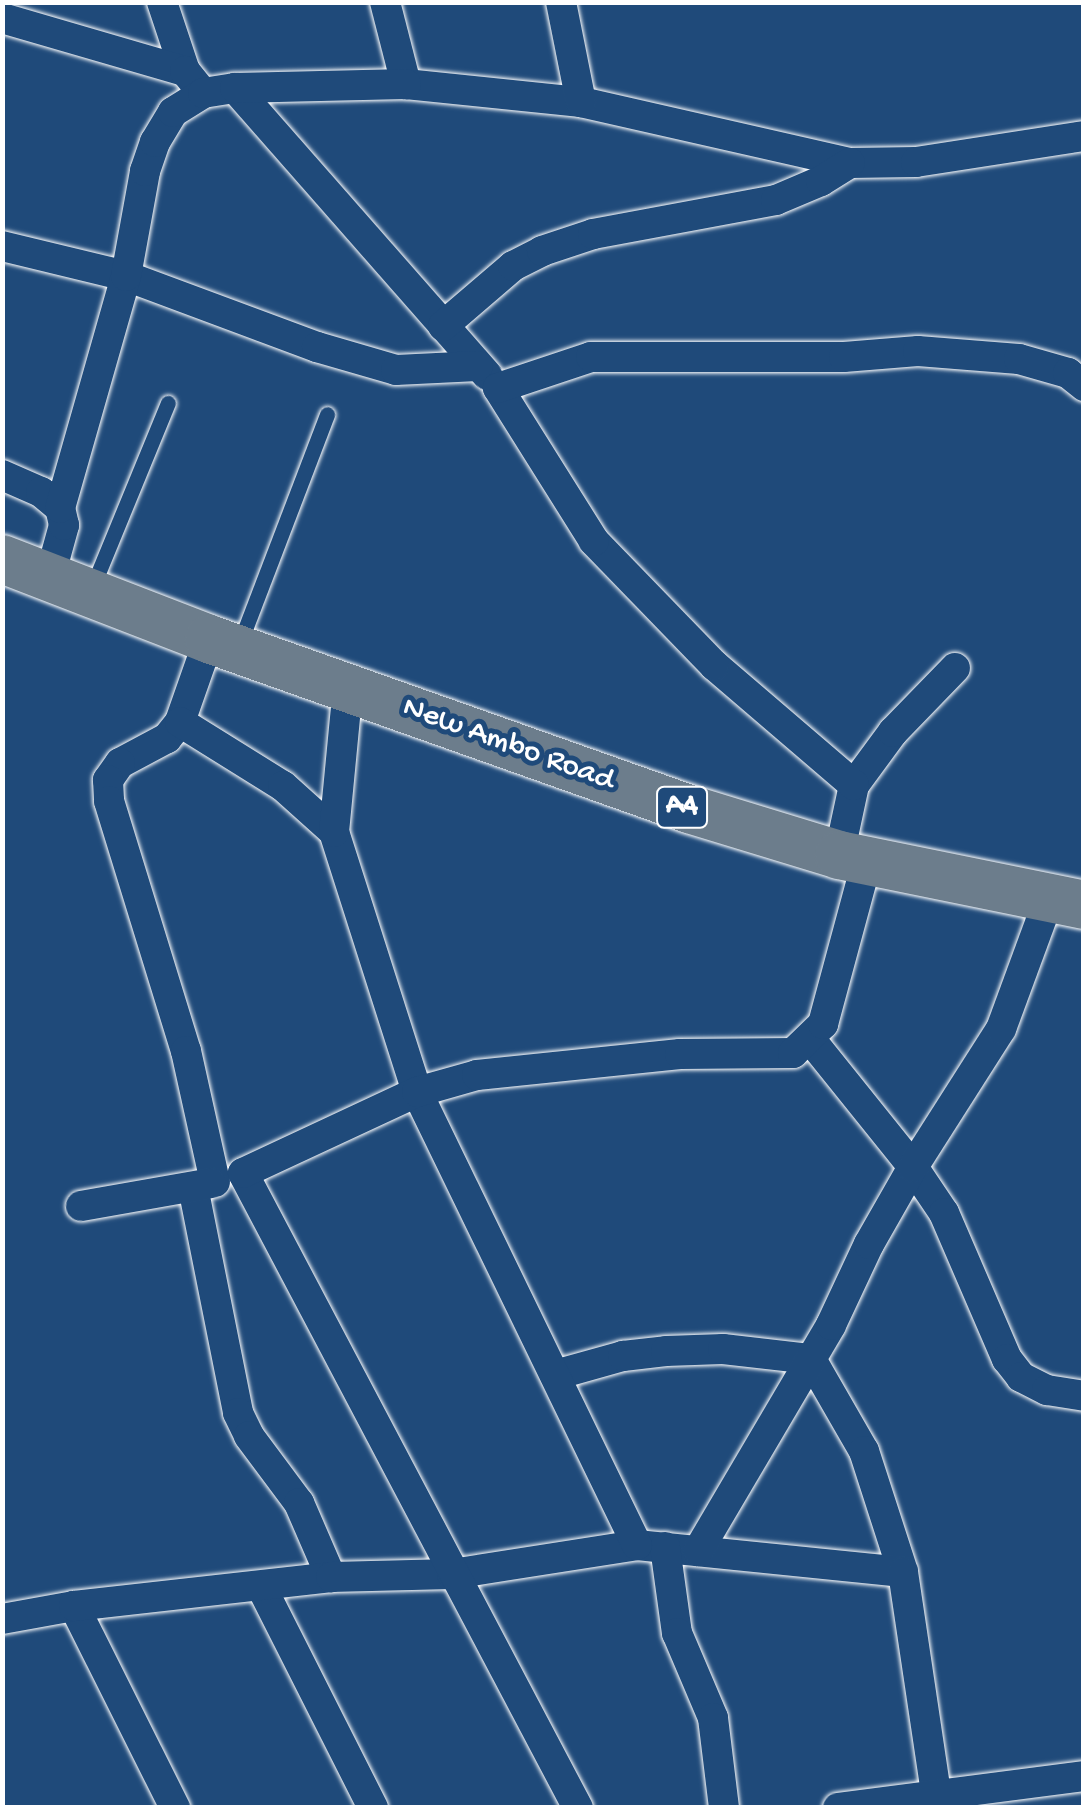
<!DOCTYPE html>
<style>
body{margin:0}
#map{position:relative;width:1086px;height:1810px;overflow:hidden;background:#1f4a7a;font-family:"Gochi Hand",sans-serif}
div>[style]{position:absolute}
.roads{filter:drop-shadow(0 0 2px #fff) drop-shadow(0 0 2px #fff)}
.service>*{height:15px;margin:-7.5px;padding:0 7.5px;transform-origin:7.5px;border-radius:7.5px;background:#1f4a7a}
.minor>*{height:30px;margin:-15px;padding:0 15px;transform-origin:15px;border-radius:15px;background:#1f4a7a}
.primary>*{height:48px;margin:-24px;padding:0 24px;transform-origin:24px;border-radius:24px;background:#6c7d8c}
span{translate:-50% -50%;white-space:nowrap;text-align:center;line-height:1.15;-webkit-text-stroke:10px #1f4a7a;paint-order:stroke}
.shield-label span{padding:2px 8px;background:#1f4a7a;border:2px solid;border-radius:8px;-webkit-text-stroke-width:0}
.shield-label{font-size:30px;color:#fff;font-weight:700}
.street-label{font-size:32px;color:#fff}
.frame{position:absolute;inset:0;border:5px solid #fff;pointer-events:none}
</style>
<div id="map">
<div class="roads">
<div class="service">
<i style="left:92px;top:588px;width:200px;rotate:-67.7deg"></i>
<i style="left:239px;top:645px;width:247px;rotate:-69.1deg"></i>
</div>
<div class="minor">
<i style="left:162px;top:2px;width:73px;rotate:71.6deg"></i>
<i style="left:385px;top:2px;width:85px;rotate:75.6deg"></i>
<i style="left:406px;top:84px;width:176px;rotate:5.9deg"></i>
<i style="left:581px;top:102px;width:276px;rotate:12.8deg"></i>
<i style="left:850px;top:163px;width:66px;rotate:-0.9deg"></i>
<i style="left:916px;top:162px;width:170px;rotate:-8.8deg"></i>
<i style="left:561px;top:2px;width:102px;rotate:78.7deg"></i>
<i style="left:2px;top:18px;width:191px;rotate:16.2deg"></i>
<i style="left:185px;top:71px;width:28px;rotate:51deg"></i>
<i style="left:235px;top:88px;width:382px;rotate:48.7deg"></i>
<i style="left:2px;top:246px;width:128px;rotate:13.6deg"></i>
<i style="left:126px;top:276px;width:204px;rotate:20.4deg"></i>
<i style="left:317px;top:347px;width:82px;rotate:16.2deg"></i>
<i style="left:396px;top:370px;width:82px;rotate:-2.8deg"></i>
<i style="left:443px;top:326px;width:92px;rotate:-40.6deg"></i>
<i style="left:513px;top:266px;width:33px;rotate:-27deg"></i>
<i style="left:542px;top:251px;width:54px;rotate:-18.4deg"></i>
<i style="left:593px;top:234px;width:186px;rotate:-10.5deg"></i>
<i style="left:776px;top:200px;width:49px;rotate:-22.9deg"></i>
<i style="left:821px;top:181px;width:34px;rotate:-32deg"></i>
<i style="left:2px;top:475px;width:43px;rotate:23.6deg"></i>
<i style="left:41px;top:492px;width:25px;rotate:40deg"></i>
<i style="left:50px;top:576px;width:53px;rotate:-74.6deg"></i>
<i style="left:64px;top:525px;width:17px;rotate:-103deg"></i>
<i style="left:60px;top:508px;width:241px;rotate:-74.1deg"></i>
<i style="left:126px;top:276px;width:107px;rotate:-79.7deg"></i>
<i style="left:145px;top:171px;width:31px;rotate:-71deg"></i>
<i style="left:155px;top:142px;width:35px;rotate:-59deg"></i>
<i style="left:173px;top:112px;width:36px;rotate:-32deg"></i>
<i style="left:203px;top:93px;width:32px;rotate:-9deg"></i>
<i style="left:235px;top:88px;width:171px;rotate:-1.3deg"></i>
<i style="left:209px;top:639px;width:88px;rotate:109.3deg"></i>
<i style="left:180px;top:722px;width:21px;rotate:129deg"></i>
<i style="left:167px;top:738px;width:53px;rotate:152deg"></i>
<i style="left:120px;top:763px;width:21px;rotate:125deg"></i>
<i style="left:108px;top:780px;width:21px;rotate:87deg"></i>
<i style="left:109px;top:801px;width:262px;rotate:72.9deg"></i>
<i style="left:186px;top:1051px;width:134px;rotate:77.5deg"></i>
<i style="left:180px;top:722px;width:121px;rotate:31.9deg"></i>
<i style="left:283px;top:786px;width:69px;rotate:42deg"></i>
<i style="left:854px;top:785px;width:66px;rotate:-53.7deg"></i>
<i style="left:893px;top:732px;width:89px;rotate:-45.9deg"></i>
<i style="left:839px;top:855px;width:72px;rotate:-77.9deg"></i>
<i style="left:854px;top:785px;width:184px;rotate:-139.4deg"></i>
<i style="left:714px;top:665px;width:173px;rotate:-134.1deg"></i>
<i style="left:594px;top:541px;width:181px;rotate:-122.1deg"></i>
<i style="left:498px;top:388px;width:98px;rotate:-18.4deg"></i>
<i style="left:591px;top:357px;width:253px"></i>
<i style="left:844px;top:357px;width:74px;rotate:-4.6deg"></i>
<i style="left:918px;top:351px;width:101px;rotate:4.5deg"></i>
<i style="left:1019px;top:359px;width:51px;rotate:15.9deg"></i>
<i style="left:1068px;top:373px;width:21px;rotate:39deg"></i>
<i style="left:811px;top:1040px;width:163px;rotate:51.2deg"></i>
<i style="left:913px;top:1167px;width:55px;rotate:56deg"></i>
<i style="left:944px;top:1213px;width:159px;rotate:66.7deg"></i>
<i style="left:1007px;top:1359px;width:23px;rotate:52deg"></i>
<i style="left:1021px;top:1377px;width:29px;rotate:27deg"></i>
<i style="left:1047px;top:1390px;width:37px;rotate:9deg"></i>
<i style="left:193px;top:1187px;width:230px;rotate:78.7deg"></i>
<i style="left:238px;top:1413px;width:25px;rotate:64deg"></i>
<i style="left:249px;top:1436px;width:84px;rotate:53.3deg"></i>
<i style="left:299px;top:1503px;width:81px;rotate:66.6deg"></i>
<i style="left:81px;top:1206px;width:132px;rotate:-10deg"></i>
<i style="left:555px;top:1375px;width:71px;rotate:-15.6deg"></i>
<i style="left:623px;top:1356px;width:43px;rotate:-6.6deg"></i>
<i style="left:666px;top:1351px;width:57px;rotate:-2deg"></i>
<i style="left:723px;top:1349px;width:89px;rotate:6.5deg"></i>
<i style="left:811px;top:1359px;width:106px;rotate:60.1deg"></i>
<i style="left:864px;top:1451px;width:127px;rotate:72.1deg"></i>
<i style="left:637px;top:1545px;width:267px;rotate:5.8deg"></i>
<i style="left:903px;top:1572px;width:224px;rotate:81.5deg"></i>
<i style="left:665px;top:1547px;width:87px;rotate:82.1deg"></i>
<i style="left:677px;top:1633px;width:92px;rotate:67deg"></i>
<i style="left:713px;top:1718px;width:91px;rotate:83deg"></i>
<i style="left:698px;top:1551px;width:262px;rotate:-59.5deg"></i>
<i style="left:831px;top:1325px;width:89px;rotate:-64.9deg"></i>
<i style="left:869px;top:1244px;width:89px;rotate:-60.3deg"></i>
<i style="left:913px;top:1167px;width:164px;rotate:-57.5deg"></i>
<i style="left:1001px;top:1029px;width:136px;rotate:-69.8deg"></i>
<i style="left:262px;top:1588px;width:246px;rotate:63.2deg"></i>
<i style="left:74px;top:1606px;width:226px;rotate:63.4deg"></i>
<i style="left:2px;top:1619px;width:73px;rotate:-10.2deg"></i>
<i style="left:74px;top:1606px;width:259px;rotate:-6.4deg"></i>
<i style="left:331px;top:1577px;width:121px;rotate:-1.4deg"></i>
<i style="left:452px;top:1574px;width:187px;rotate:-8.9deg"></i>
<i style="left:637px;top:1545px;width:504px;rotate:-115.9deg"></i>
<i style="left:417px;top:1092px;width:273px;rotate:-107.7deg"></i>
<i style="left:334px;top:832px;width:146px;rotate:-84.5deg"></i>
<i style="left:578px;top:1808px;width:718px;rotate:-117.81deg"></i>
<i style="left:243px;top:1173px;width:192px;rotate:-25deg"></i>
<i style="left:417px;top:1092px;width:62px;rotate:-15.8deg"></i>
<i style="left:477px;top:1075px;width:204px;rotate:-5.9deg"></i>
<i style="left:680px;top:1054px;width:113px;rotate:-0.5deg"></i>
<i style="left:793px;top:1053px;width:42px;rotate:-44deg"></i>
<i style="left:823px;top:1024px;width:169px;rotate:-74.9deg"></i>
<i style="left:838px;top:1808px;width:248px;rotate:-7.4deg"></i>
</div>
<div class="primary">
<i style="left:2px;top:559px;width:222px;rotate:21.1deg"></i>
<i style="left:209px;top:639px;width:509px;rotate:19.5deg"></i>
<i style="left:689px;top:809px;width:157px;rotate:17deg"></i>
<i style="left:839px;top:855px;width:250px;rotate:11.5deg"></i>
</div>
</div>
<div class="shield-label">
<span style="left:682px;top:807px">A4</span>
</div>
<div class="street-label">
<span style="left:508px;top:745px;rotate:20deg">New Ambo Road</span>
</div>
<div class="frame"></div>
</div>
